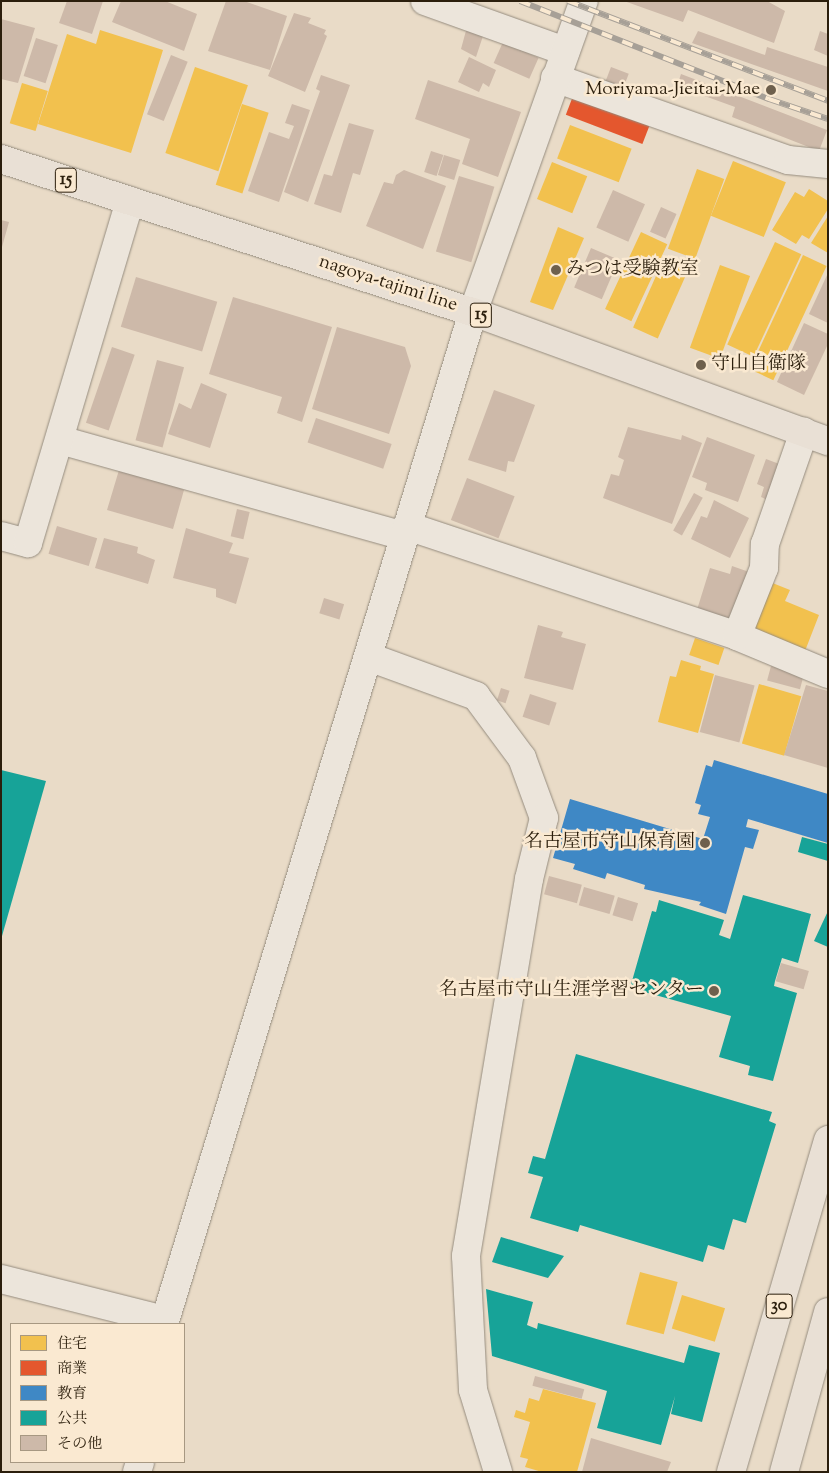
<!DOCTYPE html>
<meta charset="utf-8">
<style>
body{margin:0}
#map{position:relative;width:829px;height:1473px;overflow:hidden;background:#e9dbc7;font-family:"Sorts Mill Goudy","Noto Serif JP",serif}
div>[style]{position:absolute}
.homes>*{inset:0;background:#f2c14e;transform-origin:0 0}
.shops>*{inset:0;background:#e4572e;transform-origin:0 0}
.schools>*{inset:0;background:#3f88c5}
.public>*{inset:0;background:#17a398}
.building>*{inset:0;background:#cdb9a9;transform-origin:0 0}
.roads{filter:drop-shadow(0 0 1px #958c7f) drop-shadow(0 0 1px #958c7f)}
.minor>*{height:28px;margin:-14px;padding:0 14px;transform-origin:14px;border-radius:14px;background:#ece5db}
.major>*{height:28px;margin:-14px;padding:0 14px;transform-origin:14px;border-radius:14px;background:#e9e0d5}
.rail>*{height:5.5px;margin-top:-2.75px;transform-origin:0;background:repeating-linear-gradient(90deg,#fae9d1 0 11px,#a7a097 0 22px);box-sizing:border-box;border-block:1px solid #a7a097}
.dots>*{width:14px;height:14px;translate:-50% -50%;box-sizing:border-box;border:2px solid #fae9d1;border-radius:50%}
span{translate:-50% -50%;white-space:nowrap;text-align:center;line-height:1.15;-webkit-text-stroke:5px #fae9d1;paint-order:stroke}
.shield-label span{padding:1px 4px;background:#fae9d1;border:1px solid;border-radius:4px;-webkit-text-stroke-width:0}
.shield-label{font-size:18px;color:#2b1e0c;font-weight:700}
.poi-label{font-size:19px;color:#2b1e0c}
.right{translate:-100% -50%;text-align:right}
.left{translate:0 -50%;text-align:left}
.street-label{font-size:19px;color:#2b1e0c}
.frame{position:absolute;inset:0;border:2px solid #2b1e0c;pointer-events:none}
.legend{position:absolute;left:10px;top:1323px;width:175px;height:140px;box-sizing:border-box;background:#fae9d1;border:1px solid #a79882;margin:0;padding:6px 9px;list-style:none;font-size:15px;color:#2b1e0c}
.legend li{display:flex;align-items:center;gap:10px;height:25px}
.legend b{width:25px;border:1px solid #a79882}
</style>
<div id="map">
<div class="homes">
<i style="clip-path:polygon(100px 30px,163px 50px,131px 153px,38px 124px,67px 34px,96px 44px)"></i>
<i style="left:195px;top:67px;width:56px;height:91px;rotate:19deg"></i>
<i style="left:22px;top:83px;width:27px;height:42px;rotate:17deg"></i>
<i style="left:242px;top:104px;width:28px;height:85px;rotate:18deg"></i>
<i style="left:570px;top:125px;width:66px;height:36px;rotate:21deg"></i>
<i style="left:733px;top:161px;width:57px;height:59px;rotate:22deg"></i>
<i style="left:552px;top:162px;width:38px;height:40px;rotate:22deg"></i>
<i style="left:697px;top:169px;width:29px;height:85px;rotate:20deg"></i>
<i style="clip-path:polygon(809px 189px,828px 201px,828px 209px,809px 239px,802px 235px,796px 244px,772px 230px,795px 192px,804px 197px)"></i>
<i style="clip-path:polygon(828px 216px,828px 253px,811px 243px)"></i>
<i style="clip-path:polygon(558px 227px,584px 238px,553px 310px,530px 302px)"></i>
<i style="left:641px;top:232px;width:29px;height:85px;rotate:25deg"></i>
<i style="left:775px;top:242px;width:29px;height:113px;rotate:25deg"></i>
<i style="left:803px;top:255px;width:26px;height:126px;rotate:25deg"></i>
<i style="left:664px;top:258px;width:27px;height:76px;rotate:24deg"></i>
<i style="left:720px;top:265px;width:32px;height:88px;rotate:20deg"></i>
<i style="clip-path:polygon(770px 582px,790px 590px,785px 601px,819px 615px,805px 651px,751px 629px)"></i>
<i style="left:695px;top:638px;width:31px;height:18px;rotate:19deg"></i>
<i style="clip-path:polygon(681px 660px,701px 666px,700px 670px,714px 674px,698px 733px,658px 722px,670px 676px,676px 677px)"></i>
<i style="left:759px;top:684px;width:44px;height:62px;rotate:16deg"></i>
<i style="left:640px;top:1272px;width:39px;height:54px;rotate:15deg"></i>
<i style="left:682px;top:1295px;width:45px;height:35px;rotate:17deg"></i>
<i style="clip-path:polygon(543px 1389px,596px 1403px,577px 1472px,542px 1472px,525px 1467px,528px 1459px,520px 1457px,530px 1422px,514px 1417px,516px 1410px,525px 1413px,529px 1398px,539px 1401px)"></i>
</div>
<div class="shops">
<i style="left:573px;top:96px;width:82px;height:20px;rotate:21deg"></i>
</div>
<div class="schools">
<i style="clip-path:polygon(714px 760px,828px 794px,828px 843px,748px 819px,746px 827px,759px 830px,753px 849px,745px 847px,726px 914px,699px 905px,701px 902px,644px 889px,645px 885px,607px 873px,605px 879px,573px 869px,575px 864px,553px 858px,570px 799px,703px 839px,710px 817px,698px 814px,701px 805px,695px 803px,706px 765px,712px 767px)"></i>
</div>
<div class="public">
<i style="clip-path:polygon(1px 770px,46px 781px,2px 936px,1px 936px)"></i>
<i style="clip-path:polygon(802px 837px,828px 844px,828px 861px,798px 852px)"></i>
<i style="clip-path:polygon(743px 895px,811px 914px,798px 963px,782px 958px,775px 981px,774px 986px,797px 993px,773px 1081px,748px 1075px,750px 1066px,719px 1057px,731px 1016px,630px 988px,652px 911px,656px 912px,659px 900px,724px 920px,719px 935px,730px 939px)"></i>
<i style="clip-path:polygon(828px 911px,828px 947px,814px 941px)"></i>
<i style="clip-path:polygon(576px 1054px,772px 1112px,769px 1121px,776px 1124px,746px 1223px,733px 1219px,724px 1250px,708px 1245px,703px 1262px,580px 1225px,578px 1232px,530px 1218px,543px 1177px,528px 1173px,533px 1156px,545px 1159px)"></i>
<i style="clip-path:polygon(501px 1237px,564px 1256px,548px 1278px,492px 1262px)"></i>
<i style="clip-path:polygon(486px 1289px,533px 1302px,527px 1325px,537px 1329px,538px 1323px,684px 1363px,689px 1345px,720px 1353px,702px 1422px,671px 1414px,675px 1396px,661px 1445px,597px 1428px,607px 1391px,492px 1356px)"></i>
</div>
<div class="building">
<i style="clip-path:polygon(67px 1px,103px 1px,92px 34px,59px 23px)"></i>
<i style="clip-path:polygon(121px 1px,165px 1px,197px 14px,184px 51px,112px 22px)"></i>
<i style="clip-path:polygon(226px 1px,244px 1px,287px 16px,270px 70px,208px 51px)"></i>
<i style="clip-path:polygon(624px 1px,767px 1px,785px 11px,774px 43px,688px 10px,683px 22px)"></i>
<i style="clip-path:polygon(294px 13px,311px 18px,308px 23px,326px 30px,324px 34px,327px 36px,305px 92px,268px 76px)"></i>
<i style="clip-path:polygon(1px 19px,35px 28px,18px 83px,1px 79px)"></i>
<i style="clip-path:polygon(467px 27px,483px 36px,476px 57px,461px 49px)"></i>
<i style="clip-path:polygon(698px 31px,765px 55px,767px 47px,828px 67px,828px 91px,692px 43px)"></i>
<i style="clip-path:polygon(820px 31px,828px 34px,828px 56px,814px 50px)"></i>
<i style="left:36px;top:38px;width:23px;height:40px;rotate:18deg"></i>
<i style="left:503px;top:42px;width:39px;height:23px;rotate:24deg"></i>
<i style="left:171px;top:55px;width:18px;height:64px;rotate:22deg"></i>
<i style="clip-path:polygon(469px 57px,496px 70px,489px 87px,483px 83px,479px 92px,458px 82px)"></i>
<i style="left:611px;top:67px;width:19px;height:19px;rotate:21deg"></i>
<i style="clip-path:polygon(681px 74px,827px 130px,819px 151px,732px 117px,735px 107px,677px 86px)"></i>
<i style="clip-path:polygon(321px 75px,350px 85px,308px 202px,284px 192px,320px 91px,316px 89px)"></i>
<i style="clip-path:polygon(428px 80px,521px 112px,498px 177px,462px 164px,470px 139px,415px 119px)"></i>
<i style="clip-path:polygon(292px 104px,310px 110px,279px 202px,248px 191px,269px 132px,289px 139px,294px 126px,285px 123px)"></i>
<i style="clip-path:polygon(349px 123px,374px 130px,360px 175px,353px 173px,341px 213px,314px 204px,324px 174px,332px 176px)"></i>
<i style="left:431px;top:151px;width:13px;height:22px;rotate:18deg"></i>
<i style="left:444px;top:155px;width:17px;height:21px;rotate:17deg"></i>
<i style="clip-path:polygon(404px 170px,446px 186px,423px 249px,366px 226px,384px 182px,393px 184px,396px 175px)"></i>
<i style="left:459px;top:176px;width:37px;height:79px;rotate:17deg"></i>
<i style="left:613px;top:190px;width:35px;height:41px;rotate:24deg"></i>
<i style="left:661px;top:207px;width:17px;height:27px;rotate:24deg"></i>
<i style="clip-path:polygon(1px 220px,9px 222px,2px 247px,1px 247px)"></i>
<i style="left:591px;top:248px;width:30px;height:43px;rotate:23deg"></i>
<i style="clip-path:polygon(828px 273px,828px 323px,809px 314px)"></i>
<i style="left:136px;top:277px;width:85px;height:52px;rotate:17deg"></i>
<i style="clip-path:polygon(233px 297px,332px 327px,302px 422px,277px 413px,282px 397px,209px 374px)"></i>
<i style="clip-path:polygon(804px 323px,828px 334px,828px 344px,804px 395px,777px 382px)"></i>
<i style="clip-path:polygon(337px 327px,405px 347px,411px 366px,389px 434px,312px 409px)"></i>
<i style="left:112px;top:347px;width:24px;height:80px;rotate:19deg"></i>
<i style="left:157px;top:360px;width:28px;height:83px;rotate:15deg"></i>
<i style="clip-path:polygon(201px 383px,227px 394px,210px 448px,168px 434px,179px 403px,191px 409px)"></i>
<i style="clip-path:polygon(494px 390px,535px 405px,514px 462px,508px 461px,506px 472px,468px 460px)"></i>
<i style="left:316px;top:418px;width:80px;height:26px;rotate:19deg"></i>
<i style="clip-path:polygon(628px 427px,681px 440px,682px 435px,702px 443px,672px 524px,603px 498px,611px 474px,619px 476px,624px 460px,618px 457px)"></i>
<i style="clip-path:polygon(707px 437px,755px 455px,738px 502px,705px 490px,707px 483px,692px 477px)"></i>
<i style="clip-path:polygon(766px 459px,782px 465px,770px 501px,761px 497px,764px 487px,757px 484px)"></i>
<i style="clip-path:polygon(119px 470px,145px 478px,147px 472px,184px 490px,173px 529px,107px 510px)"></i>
<i style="left:467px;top:478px;width:51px;height:45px;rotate:21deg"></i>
<i style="left:694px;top:493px;width:10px;height:43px;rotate:29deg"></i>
<i style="clip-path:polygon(714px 500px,749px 518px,730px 558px,691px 539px,701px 516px,707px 518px)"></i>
<i style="left:237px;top:509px;width:13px;height:28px;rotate:13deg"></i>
<i style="left:57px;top:526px;width:42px;height:29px;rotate:17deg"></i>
<i style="clip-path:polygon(186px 528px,233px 543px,229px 553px,249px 558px,236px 604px,216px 597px,216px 589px,173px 578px)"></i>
<i style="clip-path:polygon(104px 538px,138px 547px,137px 553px,155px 560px,148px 584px,95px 568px)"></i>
<i style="clip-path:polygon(732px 566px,752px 573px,736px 626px,696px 613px,710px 568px,730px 574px)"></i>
<i style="left:324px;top:598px;width:21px;height:16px;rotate:17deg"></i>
<i style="clip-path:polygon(538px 625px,563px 632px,561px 637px,586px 644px,573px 690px,524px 678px)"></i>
<i style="left:771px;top:666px;width:34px;height:15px;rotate:15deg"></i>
<i style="left:715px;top:675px;width:41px;height:59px;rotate:15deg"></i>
<i style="clip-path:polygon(806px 685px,828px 691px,828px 768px,784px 755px)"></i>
<i style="left:501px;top:688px;width:9px;height:13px;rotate:18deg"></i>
<i style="left:530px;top:694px;width:28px;height:24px;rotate:18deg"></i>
<i style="left:549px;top:876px;width:34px;height:19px;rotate:15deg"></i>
<i style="left:584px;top:887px;width:32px;height:19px;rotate:16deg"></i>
<i style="left:618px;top:897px;width:21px;height:19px;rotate:17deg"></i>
<i style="left:781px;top:963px;width:29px;height:19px;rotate:16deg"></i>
<i style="left:535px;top:1376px;width:51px;height:10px;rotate:15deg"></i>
<i style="clip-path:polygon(591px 1438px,671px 1462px,667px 1472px,582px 1472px)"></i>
</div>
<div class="roads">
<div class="minor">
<i style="left:425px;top:1px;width:149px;rotate:19.7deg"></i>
<i style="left:555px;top:78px;width:247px;rotate:19.4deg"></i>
<i style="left:788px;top:160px;width:40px;rotate:5.7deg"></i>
<i style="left:60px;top:440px;width:357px;rotate:15.6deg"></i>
<i style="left:407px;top:526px;width:348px;rotate:18.4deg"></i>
<i style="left:737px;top:636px;width:99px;rotate:22.7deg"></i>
<i style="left:1px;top:536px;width:28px;rotate:15deg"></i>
<i style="left:28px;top:543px;width:357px;rotate:-73.4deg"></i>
<i style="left:737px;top:636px;width:73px;rotate:-68.3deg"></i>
<i style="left:764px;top:568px;width:24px;rotate:-88deg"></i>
<i style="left:765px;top:544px;width:119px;rotate:-70.8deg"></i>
<i style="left:369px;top:657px;width:114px;rotate:20deg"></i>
<i style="left:476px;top:696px;width:77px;rotate:53.4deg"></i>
<i style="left:522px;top:758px;width:64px;rotate:69.9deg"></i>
<i style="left:544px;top:818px;width:63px;rotate:103.8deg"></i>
<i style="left:529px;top:879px;width:382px;rotate:99.5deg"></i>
<i style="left:466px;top:1256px;width:134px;rotate:87deg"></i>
<i style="left:473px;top:1390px;width:86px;rotate:73deg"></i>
<i style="left:1px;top:1279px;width:168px;rotate:14.1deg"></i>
<i style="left:164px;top:1324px;width:1058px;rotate:-73.02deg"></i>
<i style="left:473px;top:312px;width:330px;rotate:-70.4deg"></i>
<i style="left:137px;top:1472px;width:10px;rotate:-73deg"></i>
</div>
<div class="major">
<i style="left:1px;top:159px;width:496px;rotate:18deg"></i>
<i style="left:473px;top:312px;width:378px;rotate:20deg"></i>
<i style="left:731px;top:1472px;width:346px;rotate:-73.7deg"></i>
<i style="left:784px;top:1472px;width:166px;rotate:-74.6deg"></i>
</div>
</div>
<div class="rail">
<i style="left:520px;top:1px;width:268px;rotate:21.5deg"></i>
<i style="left:769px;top:99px;width:62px;rotate:18.7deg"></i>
<i style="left:568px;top:1px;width:279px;rotate:21deg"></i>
</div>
<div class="dots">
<i style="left:771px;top:90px;background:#6e604d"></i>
<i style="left:556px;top:270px;background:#6e604d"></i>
<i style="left:701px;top:365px;background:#6e604d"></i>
<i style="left:705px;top:843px;background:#6e604d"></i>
<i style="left:714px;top:991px;background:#6e604d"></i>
</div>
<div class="shield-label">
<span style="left:66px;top:180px">15</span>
<span style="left:481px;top:315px">15</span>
<span style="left:779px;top:1306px">30</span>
</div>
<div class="poi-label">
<span class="right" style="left:760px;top:90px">Moriyama-Jieitai-Mae</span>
<span class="left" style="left:566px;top:270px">みつは受験教室</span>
<span class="left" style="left:711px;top:365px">守山自衛隊</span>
<span class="right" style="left:695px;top:843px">名古屋市守山保育園</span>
<span class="right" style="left:704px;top:991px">名古屋市守山生涯学習センター</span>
</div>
<div class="street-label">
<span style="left:388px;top:284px;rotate:18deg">nagoya-tajimi line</span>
</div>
<div class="frame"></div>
<ul class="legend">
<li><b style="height:14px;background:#f2c14e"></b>住宅</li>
<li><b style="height:14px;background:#e4572e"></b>商業</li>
<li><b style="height:14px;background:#3f88c5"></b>教育</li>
<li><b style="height:14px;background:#17a398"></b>公共</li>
<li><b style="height:14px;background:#cdb9a9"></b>その他</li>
</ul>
</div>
